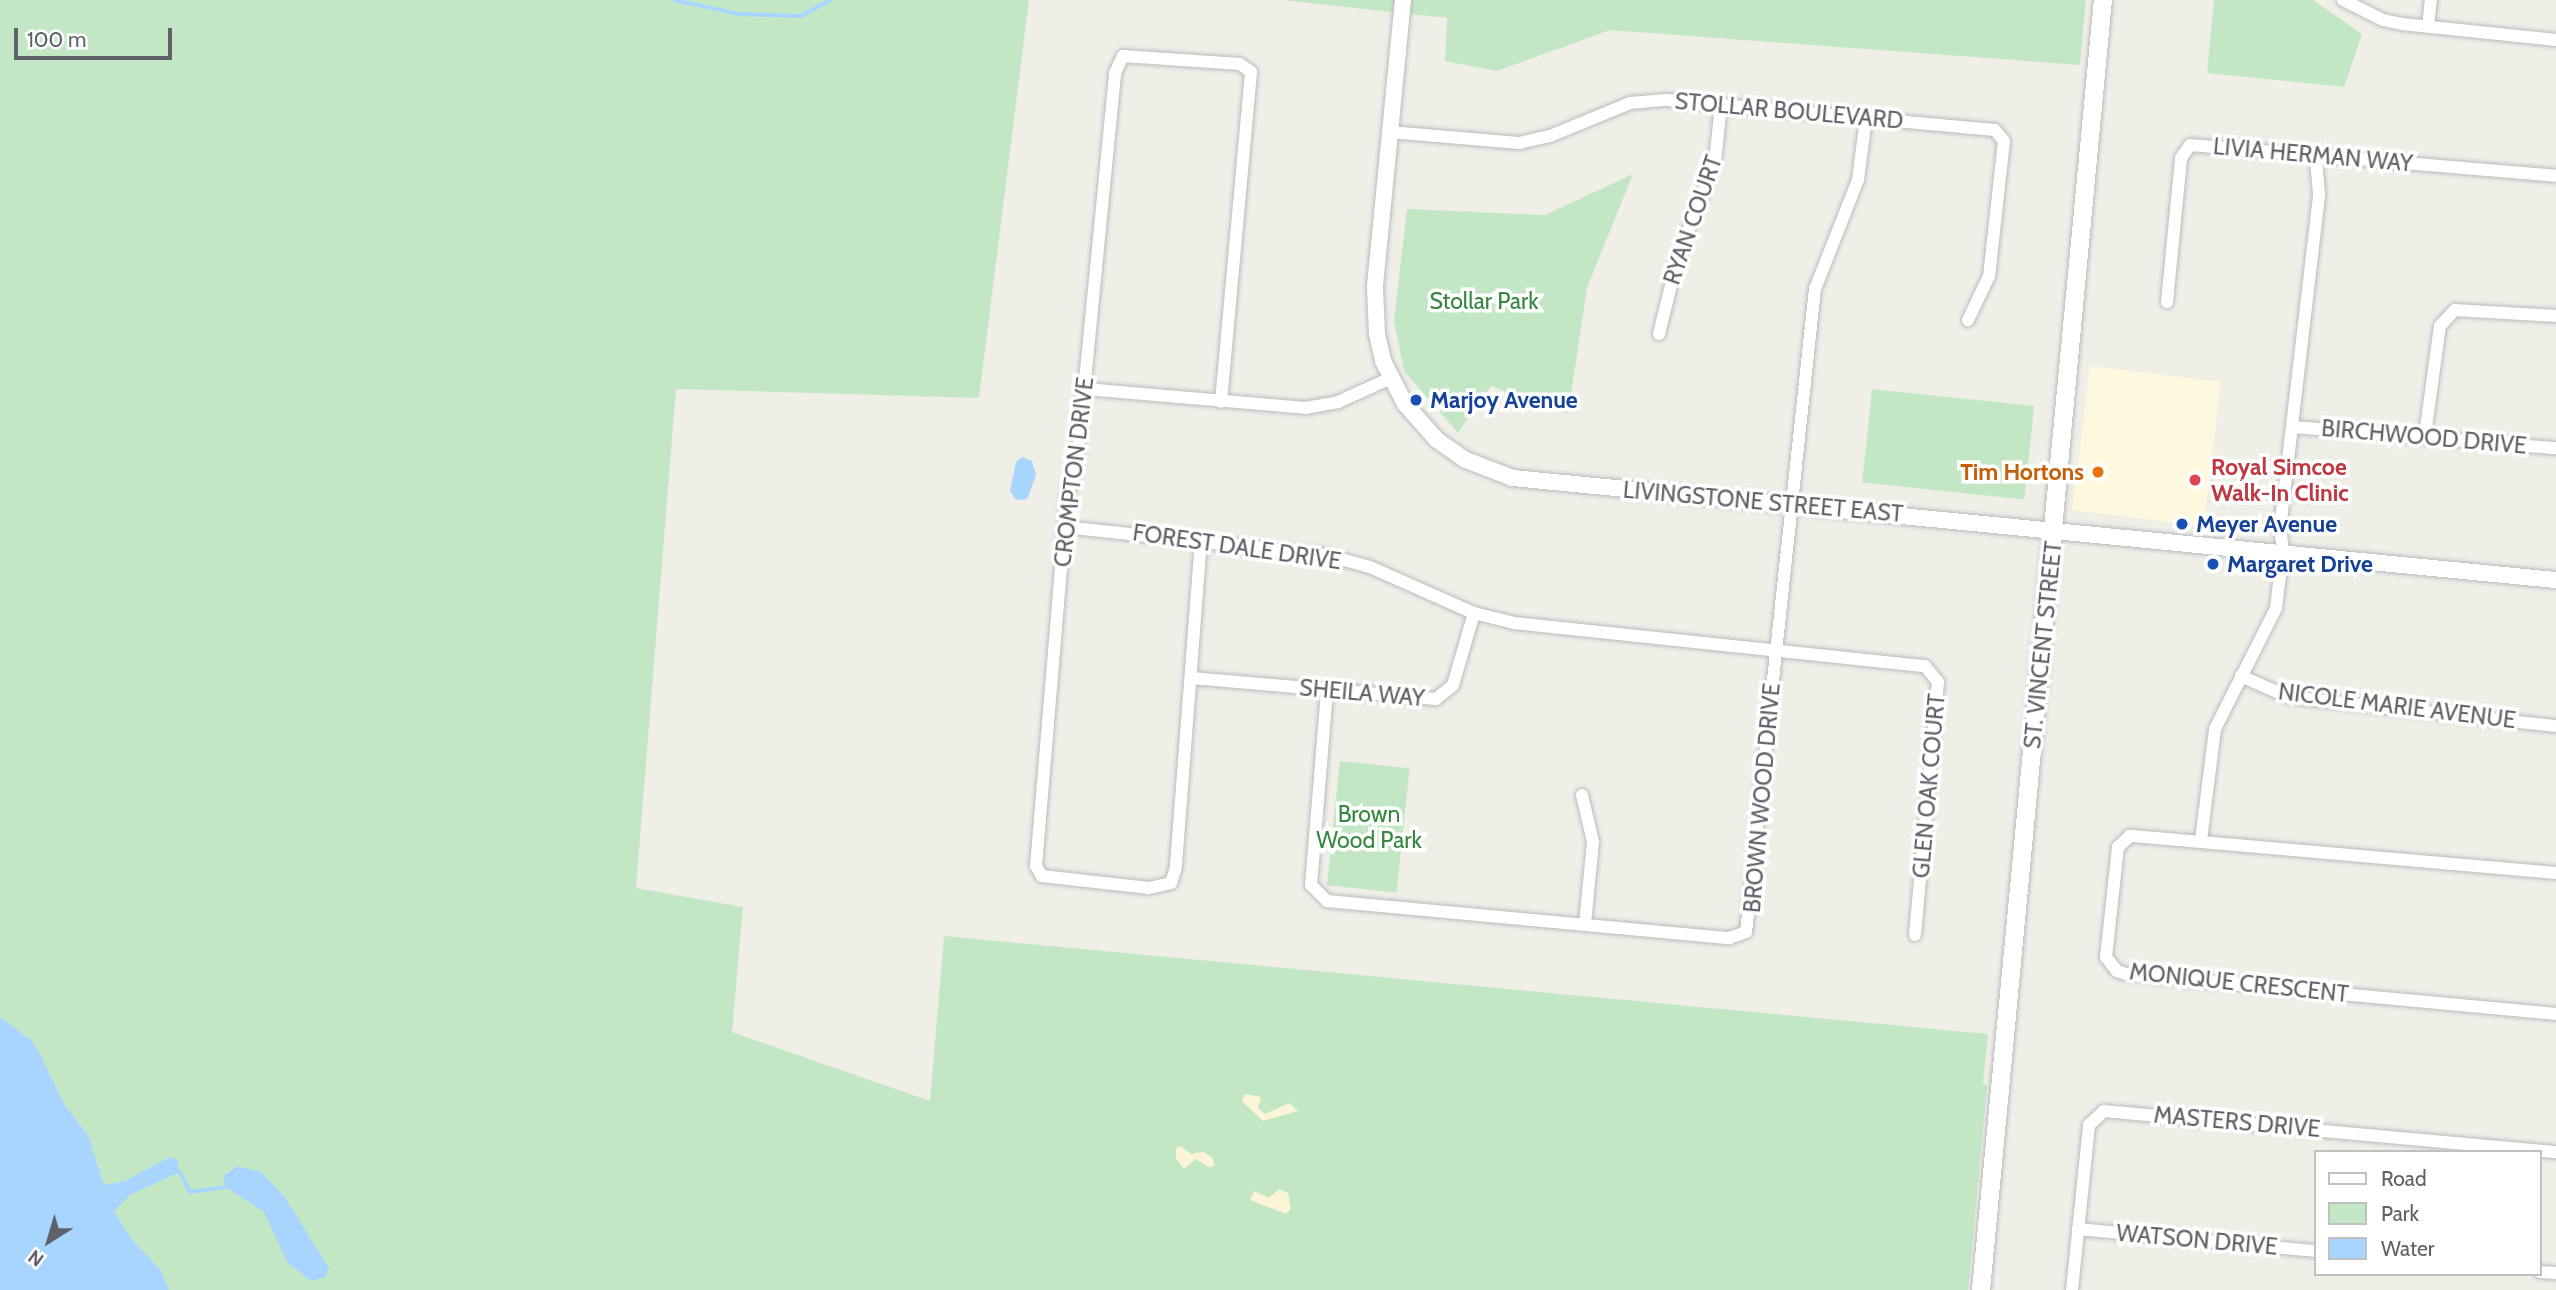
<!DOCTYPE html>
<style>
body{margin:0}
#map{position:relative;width:2556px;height:1290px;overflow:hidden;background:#f0efe7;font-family:Cabin,sans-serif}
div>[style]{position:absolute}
.commercial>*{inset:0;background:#fef8de;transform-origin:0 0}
.green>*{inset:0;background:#c3e7c5;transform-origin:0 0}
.sand>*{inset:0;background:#fbf4d7}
.water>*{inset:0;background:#a8d5ff}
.stream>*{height:3.5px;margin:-1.75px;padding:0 1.75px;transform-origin:1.75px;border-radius:1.75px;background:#a8d5ff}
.roads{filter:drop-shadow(0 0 2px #b9bbc0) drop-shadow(0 0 2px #b9bbc0)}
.minor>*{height:12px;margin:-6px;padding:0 6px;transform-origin:6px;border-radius:6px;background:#fff}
.tertiary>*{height:16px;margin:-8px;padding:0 8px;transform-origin:8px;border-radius:8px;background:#fff}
.secondary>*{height:18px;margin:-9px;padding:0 9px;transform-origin:9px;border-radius:9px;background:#fff}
.dots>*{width:19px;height:19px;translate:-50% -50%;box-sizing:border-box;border:4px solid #fff;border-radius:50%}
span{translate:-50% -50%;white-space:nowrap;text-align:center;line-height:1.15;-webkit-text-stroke:7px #fff;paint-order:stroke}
.street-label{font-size:23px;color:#5e6167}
.park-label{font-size:23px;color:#35863e}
.transit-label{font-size:23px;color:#164399;font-weight:700}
.left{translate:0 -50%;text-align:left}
.health-label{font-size:23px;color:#be3a42;font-weight:700}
.food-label{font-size:23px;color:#c56008;font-weight:700}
.right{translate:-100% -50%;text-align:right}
.legend{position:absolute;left:2314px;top:1150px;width:228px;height:126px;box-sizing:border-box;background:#fff;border:2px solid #bfc0c2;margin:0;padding:9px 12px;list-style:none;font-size:21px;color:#5e6167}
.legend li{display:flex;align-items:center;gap:14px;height:35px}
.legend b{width:35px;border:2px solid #bfc0c2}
.north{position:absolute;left:14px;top:1206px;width:70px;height:70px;-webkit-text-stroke:5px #fff;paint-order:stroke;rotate:217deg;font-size:19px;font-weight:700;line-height:28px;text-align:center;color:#5e6167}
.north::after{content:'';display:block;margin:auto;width:24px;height:32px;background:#5e6167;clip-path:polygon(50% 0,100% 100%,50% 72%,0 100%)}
.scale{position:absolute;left:14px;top:28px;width:158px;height:32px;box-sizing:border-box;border:4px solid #5e6167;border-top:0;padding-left:9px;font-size:21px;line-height:24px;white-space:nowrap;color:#5e6167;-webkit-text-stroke:5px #fff;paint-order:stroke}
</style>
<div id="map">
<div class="commercial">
<i style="left:2090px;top:366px;width:132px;height:145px;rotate:7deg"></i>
</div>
<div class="green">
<i style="clip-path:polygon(0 0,1029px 0,979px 398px,676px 389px,636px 888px,743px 907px,732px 1032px,930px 1101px,944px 936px,1988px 1034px,1983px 1083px,1987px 1086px,1968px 1290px,0 1290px)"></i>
<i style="clip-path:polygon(1282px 0,2086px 0,2080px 65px,1610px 30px,1497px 71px,1445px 61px,1447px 18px)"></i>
<i style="clip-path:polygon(2214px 0,2313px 0,2362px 34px,2344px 87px,2207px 73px)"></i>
<i style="clip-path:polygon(1633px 174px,1587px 288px,1568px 414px,1491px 386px,1458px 433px,1404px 371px,1394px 321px,1407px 209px,1545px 215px)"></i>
<i style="left:1872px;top:389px;width:163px;height:94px;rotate:6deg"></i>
<i style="left:1340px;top:761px;width:70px;height:125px;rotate:6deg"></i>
</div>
<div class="sand">
<i style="clip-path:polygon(1245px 1094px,1261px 1097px,1258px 1108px,1265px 1114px,1289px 1103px,1298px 1111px,1263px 1121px,1242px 1101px)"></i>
<i style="clip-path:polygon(1181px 1146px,1191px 1154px,1203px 1152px,1212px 1157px,1215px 1166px,1208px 1167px,1196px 1159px,1184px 1169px,1176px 1158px,1176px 1148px)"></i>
<i style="clip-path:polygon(1279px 1189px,1288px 1193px,1291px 1209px,1286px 1214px,1250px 1200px,1254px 1191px,1269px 1198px)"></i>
</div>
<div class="water">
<i style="clip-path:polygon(1022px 457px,1032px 461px,1036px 475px,1027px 499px,1016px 500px,1010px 491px,1016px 462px)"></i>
<i style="clip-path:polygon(0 1017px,32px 1041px,41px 1056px,64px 1104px,88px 1135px,104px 1185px,125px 1181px,170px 1157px,177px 1160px,180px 1172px,130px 1195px,114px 1211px,130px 1237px,161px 1271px,169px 1290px,0 1290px)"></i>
<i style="clip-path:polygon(238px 1166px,261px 1172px,284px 1196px,329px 1268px,326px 1277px,311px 1281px,287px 1262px,264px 1212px,226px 1187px,223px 1176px)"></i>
</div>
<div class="stream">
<i style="left:675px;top:0;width:66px;rotate:12.3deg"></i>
<i style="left:739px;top:14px;width:63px;rotate:1.8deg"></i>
<i style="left:802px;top:16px;width:32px;rotate:-30deg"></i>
<i style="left:180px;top:1172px;width:22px;rotate:63deg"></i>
<i style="left:190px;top:1192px;width:36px;rotate:-8deg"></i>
</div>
<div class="roads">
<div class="minor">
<i style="left:2343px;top:0;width:45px;rotate:26.6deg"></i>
<i style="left:2383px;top:20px;width:19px;rotate:12deg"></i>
<i style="left:2402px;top:24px;width:155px;rotate:5.9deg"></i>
<i style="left:2428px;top:27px;width:27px;rotate:-84deg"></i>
<i style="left:1390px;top:132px;width:129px;rotate:4.9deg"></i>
<i style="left:1519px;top:143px;width:32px;rotate:-13deg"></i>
<i style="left:1550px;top:136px;width:87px;rotate:-22.4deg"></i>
<i style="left:1630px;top:103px;width:36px;rotate:-5deg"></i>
<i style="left:1666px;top:100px;width:330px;rotate:5.2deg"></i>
<i style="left:1995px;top:130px;width:14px;rotate:51deg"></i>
<i style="left:2004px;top:141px;width:136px;rotate:96.3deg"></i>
<i style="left:1989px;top:276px;width:49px;rotate:115.5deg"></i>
<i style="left:2167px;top:302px;width:145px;rotate:-84.4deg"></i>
<i style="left:2181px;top:158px;width:16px;rotate:-55deg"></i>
<i style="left:2190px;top:145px;width:367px;rotate:4.8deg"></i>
<i style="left:1659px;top:334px;width:79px;rotate:-76.1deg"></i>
<i style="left:1678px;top:257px;width:102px;rotate:-68.7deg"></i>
<i style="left:1715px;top:162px;width:57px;rotate:-84deg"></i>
<i style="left:1085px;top:389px;width:221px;rotate:4.9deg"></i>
<i style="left:1305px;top:408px;width:34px;rotate:-10deg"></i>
<i style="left:1338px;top:402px;width:58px;rotate:-24.4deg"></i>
<i style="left:2293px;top:427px;width:264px;rotate:4.6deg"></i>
<i style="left:2425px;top:435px;width:110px;rotate:-82.2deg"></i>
<i style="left:2440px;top:326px;width:22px;rotate:-47deg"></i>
<i style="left:2455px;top:310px;width:101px;rotate:3.4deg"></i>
<i style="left:1064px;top:527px;width:263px;rotate:6.1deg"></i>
<i style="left:1326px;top:555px;width:46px;rotate:15.3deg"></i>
<i style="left:1370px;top:567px;width:114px;rotate:23.9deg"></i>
<i style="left:1474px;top:613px;width:41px;rotate:14deg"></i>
<i style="left:1514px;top:623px;width:413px;rotate:6deg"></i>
<i style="left:1925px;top:666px;width:21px;rotate:51deg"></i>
<i style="left:1938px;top:682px;width:254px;rotate:95.2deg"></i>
<i style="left:1201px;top:540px;width:328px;rotate:94.4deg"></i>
<i style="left:1176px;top:867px;width:17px;rotate:107deg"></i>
<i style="left:1171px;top:883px;width:23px;rotate:167deg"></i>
<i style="left:1149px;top:888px;width:108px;rotate:-173.6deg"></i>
<i style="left:1042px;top:876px;width:12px;rotate:-121deg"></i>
<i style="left:1036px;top:866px;width:370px;rotate:-85.2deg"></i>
<i style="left:1067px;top:497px;width:46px;rotate:-76.3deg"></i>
<i style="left:1078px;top:452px;width:381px;rotate:-84.4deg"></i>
<i style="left:1115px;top:73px;width:19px;rotate:-65deg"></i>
<i style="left:1123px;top:56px;width:117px;rotate:3.9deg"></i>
<i style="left:1240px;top:64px;width:14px;rotate:36deg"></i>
<i style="left:1251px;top:72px;width:331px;rotate:95.2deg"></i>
<i style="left:2241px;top:676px;width:51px;rotate:24.1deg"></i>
<i style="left:2288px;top:697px;width:270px;rotate:6.2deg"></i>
<i style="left:1191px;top:678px;width:246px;rotate:4.9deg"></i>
<i style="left:1436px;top:699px;width:22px;rotate:-39deg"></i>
<i style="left:1453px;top:685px;width:75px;rotate:-73.7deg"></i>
<i style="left:1327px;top:691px;width:195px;rotate:94.7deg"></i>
<i style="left:1311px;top:885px;width:23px;rotate:45deg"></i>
<i style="left:1327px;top:901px;width:404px;rotate:5.3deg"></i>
<i style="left:1729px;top:938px;width:18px;rotate:-19deg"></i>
<i style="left:1746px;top:932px;width:647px;rotate:-83.88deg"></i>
<i style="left:1815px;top:289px;width:117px;rotate:-68.5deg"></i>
<i style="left:1858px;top:180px;width:63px;rotate:-82.6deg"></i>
<i style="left:1582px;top:795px;width:48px;rotate:76.8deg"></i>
<i style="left:1593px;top:842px;width:81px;rotate:95.6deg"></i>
<i style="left:2201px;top:840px;width:112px;rotate:-82.8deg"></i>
<i style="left:2215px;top:729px;width:136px;rotate:-63.2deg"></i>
<i style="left:2276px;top:608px;width:57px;rotate:-83deg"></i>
<i style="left:2283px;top:551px;width:23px;rotate:-97deg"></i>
<i style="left:2280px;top:528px;width:336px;rotate:-83.3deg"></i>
<i style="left:2319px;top:194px;width:38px;rotate:-95deg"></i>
<i style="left:2556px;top:873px;width:428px;rotate:-175deg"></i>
<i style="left:2130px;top:836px;width:16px;rotate:137deg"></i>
<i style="left:2118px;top:847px;width:111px;rotate:96.2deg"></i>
<i style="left:2106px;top:957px;width:18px;rotate:52deg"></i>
<i style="left:2117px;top:971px;width:9px;rotate:18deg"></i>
<i style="left:2126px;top:974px;width:432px;rotate:5.3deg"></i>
<i style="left:2078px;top:1229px;width:239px;rotate:5.3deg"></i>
<i style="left:2540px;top:1272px;width:16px;rotate:4deg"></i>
<i style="left:2072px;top:1290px;width:166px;rotate:-84.1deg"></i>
<i style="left:2089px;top:1125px;width:21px;rotate:-43deg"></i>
<i style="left:2104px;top:1111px;width:454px;rotate:5.2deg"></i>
</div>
<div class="tertiary">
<i style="left:1403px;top:0;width:289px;rotate:95.6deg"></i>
<i style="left:1375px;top:288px;width:46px;rotate:87.5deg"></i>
<i style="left:1377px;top:334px;width:28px;rotate:77deg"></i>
<i style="left:1383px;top:361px;width:48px;rotate:62.9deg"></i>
<i style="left:1405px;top:404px;width:48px;rotate:48.4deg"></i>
<i style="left:1437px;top:440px;width:35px;rotate:35deg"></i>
<i style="left:1466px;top:460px;width:50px;rotate:21deg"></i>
<i style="left:1513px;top:478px;width:1048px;rotate:5.59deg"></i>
</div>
<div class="secondary">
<i style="left:1981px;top:1290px;width:1296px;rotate:-84.6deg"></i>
</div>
</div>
<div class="dots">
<i style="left:1416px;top:400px;background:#1a4fb4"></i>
<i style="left:2098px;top:472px;background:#e8710a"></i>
<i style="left:2195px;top:480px;background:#e0444e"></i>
<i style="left:2182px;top:524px;background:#1a4fb4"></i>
<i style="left:2213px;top:564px;background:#1a4fb4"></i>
</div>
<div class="street-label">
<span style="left:1789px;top:111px;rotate:5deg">STOLLAR BOULEVARD</span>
<span style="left:2313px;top:155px;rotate:5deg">LIVIA HERMAN WAY</span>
<span style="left:1693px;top:220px;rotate:-71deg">RYAN COURT</span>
<span style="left:2424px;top:437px;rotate:5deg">BIRCHWOOD DRIVE</span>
<span style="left:1074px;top:472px;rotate:-83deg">CROMPTON DRIVE</span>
<span style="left:1763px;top:502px;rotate:5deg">LIVINGSTONE STREET EAST</span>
<span style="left:1237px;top:547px;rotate:8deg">FOREST DALE DRIVE</span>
<span style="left:2043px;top:645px;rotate:-84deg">ST. VINCENT STREET</span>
<span style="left:1362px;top:693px;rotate:5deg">SHEILA WAY</span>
<span style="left:2397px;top:706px;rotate:7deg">NICOLE MARIE AVENUE</span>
<span style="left:1929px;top:786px;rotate:-85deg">GLEN OAK COURT</span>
<span style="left:1762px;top:798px;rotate:-85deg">BROWN WOOD DRIVE</span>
<span style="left:2239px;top:983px;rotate:6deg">MONIQUE CRESCENT</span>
<span style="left:2237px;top:1122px;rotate:5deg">MASTERS DRIVE</span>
<span style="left:2197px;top:1240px;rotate:5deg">WATSON DRIVE</span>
</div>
<div class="park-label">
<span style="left:1484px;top:301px">Stollar Park</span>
<span style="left:1369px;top:827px">Brown<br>Wood Park</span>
</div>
<div class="transit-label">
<span class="left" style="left:1430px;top:400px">Marjoy Avenue</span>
<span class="left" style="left:2196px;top:524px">Meyer Avenue</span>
<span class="left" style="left:2227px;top:564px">Margaret Drive</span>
</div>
<div class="health-label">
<span class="left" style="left:2211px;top:480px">Royal Simcoe<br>Walk-In Clinic</span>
</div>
<div class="food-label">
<span class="right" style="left:2084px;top:472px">Tim Hortons</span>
</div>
<ul class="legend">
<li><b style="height:9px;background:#fff"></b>Road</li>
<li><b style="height:19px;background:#c3e7c5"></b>Park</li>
<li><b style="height:19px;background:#a8d5ff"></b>Water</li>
</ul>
<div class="north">N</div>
<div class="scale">100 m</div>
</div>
